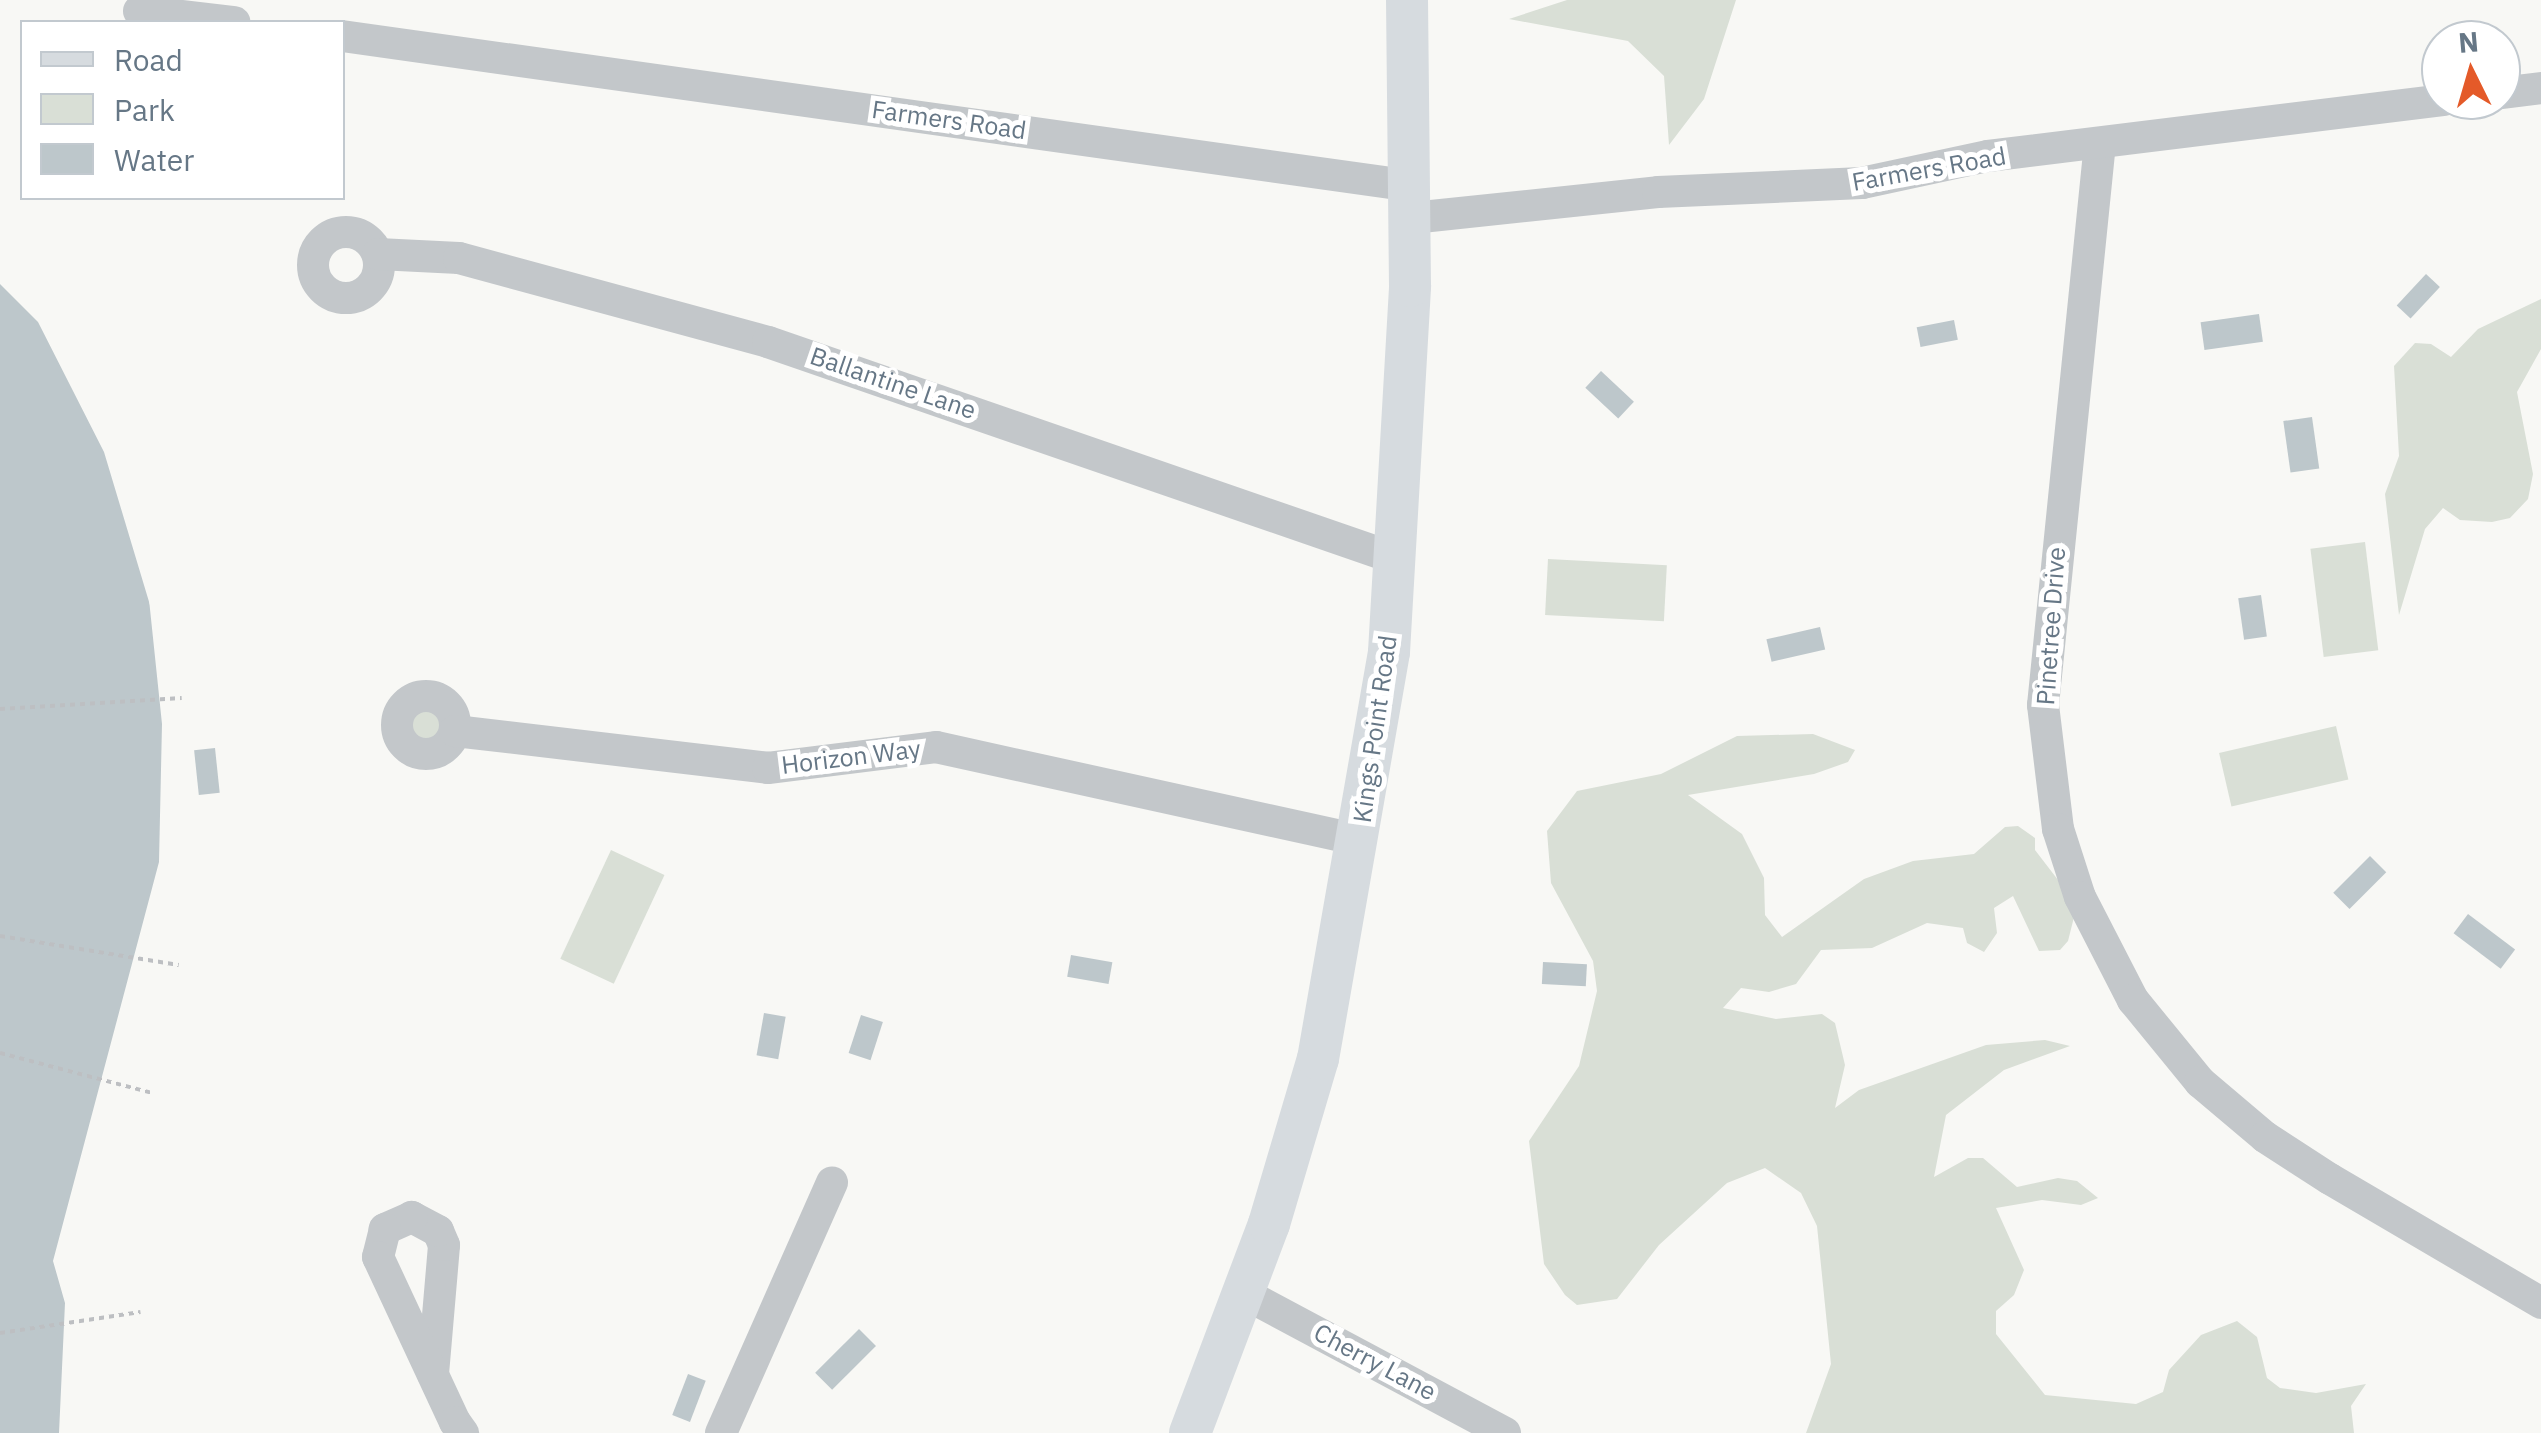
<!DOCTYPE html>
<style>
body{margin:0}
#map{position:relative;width:2541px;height:1433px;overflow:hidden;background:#f8f8f5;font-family:"IBM Plex Sans",sans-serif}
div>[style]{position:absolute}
.green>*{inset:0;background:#d9dfd6;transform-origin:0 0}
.round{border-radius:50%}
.water>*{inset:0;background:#bdc7cb;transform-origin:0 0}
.pier>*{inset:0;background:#f8f8f5}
.path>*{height:4px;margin-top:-2px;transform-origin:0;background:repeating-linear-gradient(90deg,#bdbfc2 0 5px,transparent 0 10px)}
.minor>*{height:32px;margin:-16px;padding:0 16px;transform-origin:16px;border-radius:16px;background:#c3c7ca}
.minor>.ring{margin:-16px;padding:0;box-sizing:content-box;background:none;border:32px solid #c3c7ca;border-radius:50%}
.major>*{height:42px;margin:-21px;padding:0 21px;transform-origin:21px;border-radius:21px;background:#d6dbdf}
span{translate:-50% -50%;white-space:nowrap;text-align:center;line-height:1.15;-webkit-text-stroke:10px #fff;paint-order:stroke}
.street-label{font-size:25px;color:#667786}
.legend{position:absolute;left:20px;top:20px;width:325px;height:180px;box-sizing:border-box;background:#fff;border:2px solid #c2c9cf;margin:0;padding:12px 18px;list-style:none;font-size:30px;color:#667786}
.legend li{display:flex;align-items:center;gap:20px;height:50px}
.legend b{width:50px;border:2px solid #c2c9cf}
.north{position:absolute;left:2421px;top:20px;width:100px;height:100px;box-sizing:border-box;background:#fff;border:2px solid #c2c9cf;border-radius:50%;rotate:355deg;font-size:28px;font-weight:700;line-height:40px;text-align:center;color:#667786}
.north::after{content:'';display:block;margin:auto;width:35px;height:45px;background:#e45a29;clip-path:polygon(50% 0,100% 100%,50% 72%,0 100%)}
</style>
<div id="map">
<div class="green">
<i style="clip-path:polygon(1567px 0,1736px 0,1704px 99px,1669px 145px,1664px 76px,1628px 41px,1509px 19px)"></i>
<i style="clip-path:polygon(2541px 299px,2541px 349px,2517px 392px,2533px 474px,2528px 499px,2510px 518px,2492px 522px,2460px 520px,2443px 508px,2425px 529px,2399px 615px,2385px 494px,2399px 456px,2394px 366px,2415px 343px,2431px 344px,2451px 357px,2478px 329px)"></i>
<i style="left:2365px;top:542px;width:109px;height:55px;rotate:83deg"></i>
<i style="left:1548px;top:559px;width:119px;height:56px;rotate:3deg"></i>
<i class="round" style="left:405px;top:704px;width:42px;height:42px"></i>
<i style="left:2336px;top:726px;width:55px;height:120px;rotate:77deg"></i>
<i style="clip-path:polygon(1813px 734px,1855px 750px,1848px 762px,1814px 774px,1688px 795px,1742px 834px,1764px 878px,1765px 915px,1782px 937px,1864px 879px,1913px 861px,1974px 854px,2005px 827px,2018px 826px,2035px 838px,2035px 850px,2068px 893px,2074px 917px,2068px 941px,2060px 950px,2039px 951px,2013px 896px,1994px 908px,1997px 933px,1984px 952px,1967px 943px,1963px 928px,1927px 923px,1872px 948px,1821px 950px,1796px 984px,1769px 992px,1741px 988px,1723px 1008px,1776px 1019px,1822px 1014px,1835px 1023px,1845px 1065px,1835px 1108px,1859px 1090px,1986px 1045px,2045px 1040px,2070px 1046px,2004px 1070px,1946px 1115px,1934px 1177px,1968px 1158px,1983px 1158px,2017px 1187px,2058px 1178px,2077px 1181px,2098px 1198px,2081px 1205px,2042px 1200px,1996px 1208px,2024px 1270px,2014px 1295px,1996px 1311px,1996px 1334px,2045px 1395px,2136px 1404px,2163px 1392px,2169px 1370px,2201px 1335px,2237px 1321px,2257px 1337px,2267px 1378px,2280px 1388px,2316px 1393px,2366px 1384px,2351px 1406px,2354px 1433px,1806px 1433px,1831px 1364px,1817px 1226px,1801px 1193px,1765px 1168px,1727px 1183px,1659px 1245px,1617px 1299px,1577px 1305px,1565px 1295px,1544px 1264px,1529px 1141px,1579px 1066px,1597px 991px,1593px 961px,1551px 883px,1547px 831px,1577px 791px,1661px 774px,1737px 736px)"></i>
<i style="left:611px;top:850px;width:59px;height:120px;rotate:25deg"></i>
</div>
<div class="water">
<i style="left:2426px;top:274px;width:19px;height:43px;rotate:43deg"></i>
<i style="clip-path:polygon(0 277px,13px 283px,59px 340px,143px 542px,162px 724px,159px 862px,53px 1261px,65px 1303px,59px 1433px,0 1433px)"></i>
<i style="left:2259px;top:314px;width:28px;height:59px;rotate:82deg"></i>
<i style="left:1954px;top:320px;width:20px;height:38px;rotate:79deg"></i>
<i style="left:1601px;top:371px;width:45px;height:23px;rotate:43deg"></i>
<i style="left:2312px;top:417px;width:52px;height:29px;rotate:82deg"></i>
<i style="left:2261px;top:595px;width:42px;height:23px;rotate:82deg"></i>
<i style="left:1820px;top:627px;width:23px;height:55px;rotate:77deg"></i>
<i style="left:215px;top:748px;width:45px;height:21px;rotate:84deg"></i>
<i style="left:2370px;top:856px;width:23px;height:52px;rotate:45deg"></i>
<i style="left:2468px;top:914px;width:59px;height:24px;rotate:37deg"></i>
<i style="left:1071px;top:955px;width:42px;height:22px;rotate:10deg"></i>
<i style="left:1543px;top:962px;width:44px;height:22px;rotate:3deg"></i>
<i style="left:764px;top:1013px;width:22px;height:43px;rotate:10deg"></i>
<i style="left:861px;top:1015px;width:23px;height:40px;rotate:18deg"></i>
<i style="left:859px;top:1329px;width:24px;height:62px;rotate:45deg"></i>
<i style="left:688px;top:1374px;width:19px;height:44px;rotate:21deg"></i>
</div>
<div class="pier">
<i style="clip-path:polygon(0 273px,22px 287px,57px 330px,125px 478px,147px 541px,156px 625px,104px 452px,38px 322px,0 284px)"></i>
</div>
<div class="path">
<i style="left:0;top:709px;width:182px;rotate:-3.5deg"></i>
<i style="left:0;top:936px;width:181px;rotate:9.2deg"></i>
<i style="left:0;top:1053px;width:157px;rotate:14.7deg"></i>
<i style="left:0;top:1333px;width:142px;rotate:-8.5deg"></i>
</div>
<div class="minor">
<i style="left:139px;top:11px;width:96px;rotate:6.6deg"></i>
<i style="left:342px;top:36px;width:1080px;rotate:7.98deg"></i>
<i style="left:2501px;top:93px;width:40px;rotate:-7.1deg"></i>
<i style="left:2100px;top:143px;width:565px;rotate:95.79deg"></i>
<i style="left:2043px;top:705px;width:125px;rotate:83.1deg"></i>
<i style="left:2058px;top:829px;width:71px;rotate:72.1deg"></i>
<i style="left:2080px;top:897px;width:116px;rotate:62.8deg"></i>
<i style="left:2133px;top:1000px;width:106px;rotate:50.7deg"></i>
<i style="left:2200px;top:1082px;width:85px;rotate:40.2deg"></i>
<i style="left:2265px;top:1137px;width:77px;rotate:32.9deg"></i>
<i style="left:2330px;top:1179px;width:245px;rotate:30.4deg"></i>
<i style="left:1412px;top:218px;width:247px;rotate:-6deg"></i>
<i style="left:1658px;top:192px;width:204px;rotate:-2.5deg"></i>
<i style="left:1862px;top:183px;width:129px;rotate:-12.1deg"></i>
<i style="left:1988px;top:156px;width:460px;rotate:-7deg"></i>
<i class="ring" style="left:313px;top:232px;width:34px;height:34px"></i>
<i style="left:378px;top:254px;width:81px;rotate:2.8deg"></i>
<i style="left:459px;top:258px;width:320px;rotate:15.2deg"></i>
<i style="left:768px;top:342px;width:665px;rotate:19.03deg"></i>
<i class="ring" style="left:397px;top:696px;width:26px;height:26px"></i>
<i style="left:455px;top:731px;width:315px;rotate:6.7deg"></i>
<i style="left:768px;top:768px;width:169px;rotate:-7.1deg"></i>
<i style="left:936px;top:747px;width:433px;rotate:12.4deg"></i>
<i style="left:1243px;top:1293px;width:297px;rotate:28.1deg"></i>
<i style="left:433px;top:1374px;width:129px;rotate:-85.1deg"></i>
<i style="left:444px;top:1245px;width:15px;rotate:-113deg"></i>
<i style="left:438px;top:1231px;width:30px;rotate:-152deg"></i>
<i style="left:412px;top:1217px;width:30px;rotate:156deg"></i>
<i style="left:385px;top:1229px;width:29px;rotate:104deg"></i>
<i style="left:378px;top:1257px;width:182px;rotate:65deg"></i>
<i style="left:455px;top:1422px;width:14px;rotate:54deg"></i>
<i style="left:721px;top:1433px;width:274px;rotate:-66.1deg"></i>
</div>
<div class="major">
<i style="left:1190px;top:1433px;width:223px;rotate:-69.3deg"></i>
<i style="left:1269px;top:1224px;width:172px;rotate:-73.5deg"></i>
<i style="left:1318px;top:1059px;width:413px;rotate:-80.1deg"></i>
<i style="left:1389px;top:652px;width:367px;rotate:-86.7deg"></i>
<i style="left:1410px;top:286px;width:286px;rotate:-90.6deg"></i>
</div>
<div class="street-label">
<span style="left:949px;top:120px;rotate:8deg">Farmers Road</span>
<span style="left:1929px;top:169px;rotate:-10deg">Farmers Road</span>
<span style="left:893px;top:383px;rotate:19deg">Ballantine Lane</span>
<span style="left:2051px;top:626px;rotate:-86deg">Pinetree Drive</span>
<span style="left:1375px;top:729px;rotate:-82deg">Kings Point Road</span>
<span style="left:851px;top:757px;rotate:-7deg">Horizon Way</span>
<span style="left:1375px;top:1362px;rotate:28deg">Cherry Lane</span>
</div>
<ul class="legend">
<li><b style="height:12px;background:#d6dbdf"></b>Road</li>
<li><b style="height:28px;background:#d9dfd6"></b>Park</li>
<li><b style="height:28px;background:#bdc7cb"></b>Water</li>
</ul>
<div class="north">N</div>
</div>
